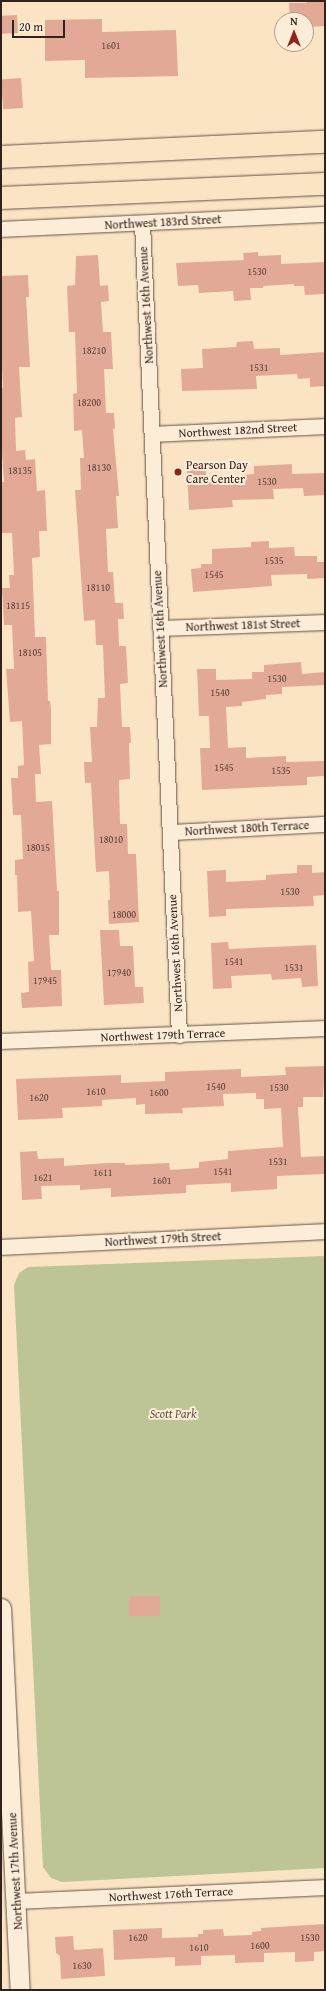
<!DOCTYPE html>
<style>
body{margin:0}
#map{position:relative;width:326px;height:1991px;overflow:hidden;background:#fbe4c4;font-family:"Gentium Book Plus",serif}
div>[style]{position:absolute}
.green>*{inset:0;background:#bdc495}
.building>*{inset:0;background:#e2aa96;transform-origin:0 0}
.roads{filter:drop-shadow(0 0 1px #645245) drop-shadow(0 0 1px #645245)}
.minor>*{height:15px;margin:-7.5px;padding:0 7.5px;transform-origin:7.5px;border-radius:7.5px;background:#fcedd9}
.tertiary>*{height:19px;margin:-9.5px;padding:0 9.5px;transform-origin:9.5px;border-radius:9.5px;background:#fcedd9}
.primary>*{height:22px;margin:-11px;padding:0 11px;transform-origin:11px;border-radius:11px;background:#fbe4c4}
.dots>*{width:11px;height:11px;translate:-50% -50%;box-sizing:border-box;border:2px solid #fcedd9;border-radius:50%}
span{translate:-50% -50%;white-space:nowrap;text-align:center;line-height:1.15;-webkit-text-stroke:4px #fcedd9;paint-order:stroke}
.number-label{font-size:10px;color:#5d443a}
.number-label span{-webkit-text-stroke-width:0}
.street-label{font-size:12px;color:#31221b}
.poi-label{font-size:12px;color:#31221b}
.left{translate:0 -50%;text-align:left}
.park-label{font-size:12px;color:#5b5340;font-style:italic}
.frame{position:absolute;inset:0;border:2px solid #31221b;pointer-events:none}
.north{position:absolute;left:274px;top:12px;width:40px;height:40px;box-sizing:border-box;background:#fcedd9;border:1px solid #ab9c8d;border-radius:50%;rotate:0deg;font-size:11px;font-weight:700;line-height:16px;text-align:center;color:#31221b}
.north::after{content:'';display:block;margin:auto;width:14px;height:18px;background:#8f2418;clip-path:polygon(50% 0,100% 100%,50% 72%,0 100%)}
.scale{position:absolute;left:12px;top:20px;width:53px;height:18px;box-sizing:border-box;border:2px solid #31221b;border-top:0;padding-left:5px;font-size:12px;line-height:14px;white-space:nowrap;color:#31221b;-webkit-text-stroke:3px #fcedd9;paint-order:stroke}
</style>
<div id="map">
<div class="green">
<i style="clip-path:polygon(325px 1256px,325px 1868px,62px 1882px,51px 1878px,43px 1867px,14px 1285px,19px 1273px,28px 1267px)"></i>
</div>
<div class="building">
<i style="clip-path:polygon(307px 1px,325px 1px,325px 26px,307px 27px,306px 20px,290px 20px,289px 3px,307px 3px)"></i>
<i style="left:17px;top:15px;width:18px;height:16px;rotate:87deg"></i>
<i style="clip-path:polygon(102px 19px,102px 32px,176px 30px,178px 76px,85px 78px,85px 60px,45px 61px,45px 20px)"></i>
<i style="left:21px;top:78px;width:30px;height:20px;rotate:86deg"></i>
<i style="clip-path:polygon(258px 252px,258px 256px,281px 255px,281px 264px,325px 262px,325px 294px,305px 295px,304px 286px,294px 286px,294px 284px,263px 286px,263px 288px,250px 288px,251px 300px,234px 301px,233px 291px,199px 293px,198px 285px,178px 286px,176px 263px,244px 260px,243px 253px)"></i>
<i style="clip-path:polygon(98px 255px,100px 286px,108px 285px,109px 301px,101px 302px,103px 332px,111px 332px,113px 369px,104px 369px,106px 413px,114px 413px,115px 429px,113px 429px,119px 496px,116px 496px,118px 528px,106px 529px,108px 572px,113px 572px,115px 603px,123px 603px,124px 619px,118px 619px,119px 646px,126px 646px,128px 683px,120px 684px,122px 727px,130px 727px,131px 743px,129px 743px,130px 779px,119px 780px,120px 824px,127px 824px,128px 854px,136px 854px,139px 922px,109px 924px,108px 900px,110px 900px,109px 871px,96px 872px,91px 783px,85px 783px,84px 762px,92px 762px,90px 727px,97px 727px,98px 698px,105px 698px,103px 645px,96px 645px,95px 620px,84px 621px,75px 490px,81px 490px,80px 458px,84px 458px,82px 430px,74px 431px,73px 394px,77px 393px,75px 332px,69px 332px,67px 286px,75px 285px,76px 256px)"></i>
<i style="clip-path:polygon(28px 275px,29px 297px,26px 297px,30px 367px,19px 367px,22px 417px,15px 418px,16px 451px,25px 450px,26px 460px,35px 459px,37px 491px,45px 490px,47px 531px,39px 531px,40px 557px,32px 558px,35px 637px,46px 637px,48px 701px,50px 701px,51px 709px,51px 744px,39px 745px,41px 774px,35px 774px,36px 802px,52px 801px,57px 891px,59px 891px,59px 935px,49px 935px,51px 970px,61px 970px,62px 1006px,22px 1008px,21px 993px,29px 992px,28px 962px,34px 961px,31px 911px,18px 912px,17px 875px,15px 875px,15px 860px,23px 859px,21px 815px,13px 815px,11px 778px,18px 778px,18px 766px,24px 765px,22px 721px,10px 722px,6px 669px,14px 669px,12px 625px,4px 625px,2px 588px,10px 588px,9px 575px,14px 575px,12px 533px,1px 533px,1px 482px,4px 482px,1px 438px,1px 388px,3px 388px,1px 341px,1px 276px)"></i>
<i style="clip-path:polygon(253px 341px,254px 349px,280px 348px,280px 355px,325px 352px,325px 386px,310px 387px,310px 378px,298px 379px,297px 374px,256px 376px,257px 389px,182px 391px,181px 369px,203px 368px,202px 349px,236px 347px,237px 342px)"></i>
<i style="clip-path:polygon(292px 464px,292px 474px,325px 473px,325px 495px,304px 496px,303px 488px,273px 489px,274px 499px,232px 500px,233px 507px,189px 510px,187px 470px,206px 469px,206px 482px,242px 480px,242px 475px,254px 474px,254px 466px)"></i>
<i style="clip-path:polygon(269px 541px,269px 548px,294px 547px,295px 556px,317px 556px,317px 562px,325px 562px,325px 578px,307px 579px,307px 574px,271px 575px,272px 586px,193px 592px,191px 569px,201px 568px,201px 564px,212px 564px,212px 549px,251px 547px,251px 542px)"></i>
<i style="clip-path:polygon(301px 662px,302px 674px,325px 672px,325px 685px,282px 687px,282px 694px,266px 695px,266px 699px,242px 702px,242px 706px,226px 707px,228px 748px,246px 747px,246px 758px,286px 756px,286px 762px,325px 761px,325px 776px,307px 777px,307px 785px,202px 790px,200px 748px,210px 748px,209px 716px,199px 716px,197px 669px,216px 669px,216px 680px,252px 679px,252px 672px,264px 672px,264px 665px)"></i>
<i style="clip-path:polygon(297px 865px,312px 865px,312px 873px,325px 872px,325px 895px,313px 896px,314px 906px,226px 909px,226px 916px,209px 917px,207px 871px,226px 870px,226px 882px,266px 880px,266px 875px,297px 873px)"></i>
<i style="clip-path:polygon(100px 930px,119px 930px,120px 946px,133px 946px,135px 987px,143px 987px,144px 1003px,104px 1005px)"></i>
<i style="clip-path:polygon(228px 942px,229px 949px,316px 945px,318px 986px,302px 987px,301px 978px,272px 980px,271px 974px,231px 976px,232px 988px,213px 989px,211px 943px)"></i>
<i style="clip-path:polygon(325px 1066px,323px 1097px,303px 1097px,303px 1107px,298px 1107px,301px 1157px,325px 1156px,325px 1174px,277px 1176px,277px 1189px,231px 1192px,231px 1183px,186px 1185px,186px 1193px,111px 1197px,111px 1188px,80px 1190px,80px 1185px,41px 1186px,42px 1199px,22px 1200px,20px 1152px,37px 1151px,38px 1159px,64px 1158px,64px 1166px,108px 1163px,125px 1163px,125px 1165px,169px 1163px,170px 1170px,199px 1168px,199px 1162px,228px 1159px,228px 1151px,283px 1147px,281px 1108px,264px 1109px,264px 1099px,256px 1099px,256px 1093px,223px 1094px,224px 1106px,182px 1108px,183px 1113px,145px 1114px,145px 1104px,136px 1105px,136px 1098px,102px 1100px,102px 1106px,62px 1108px,63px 1118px,18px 1120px,16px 1079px,121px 1075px,121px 1083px,165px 1081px,165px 1072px,241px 1069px,241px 1077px,286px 1075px,285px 1067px)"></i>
<i style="left:129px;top:1596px;width:31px;height:20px"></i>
<i style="clip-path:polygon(325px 1924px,325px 1951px,314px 1952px,314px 1961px,295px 1962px,295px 1952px,264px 1953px,264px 1962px,235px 1963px,235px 1955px,201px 1956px,201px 1965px,175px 1966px,175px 1957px,114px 1960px,113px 1930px,162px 1928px,162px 1938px,198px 1937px,198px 1934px,203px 1934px,203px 1930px,223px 1929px,224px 1936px,252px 1935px,252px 1932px,261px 1931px,261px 1928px)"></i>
<i style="clip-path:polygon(73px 1936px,74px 1950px,103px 1948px,105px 1976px,61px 1979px,60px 1956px,56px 1953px,55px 1937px)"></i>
</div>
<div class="roads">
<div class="minor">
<i style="left:142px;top:223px;width:813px;rotate:87.39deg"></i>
<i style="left:1px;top:229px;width:324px;rotate:-2.7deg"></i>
<i style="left:152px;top:434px;width:173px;rotate:-2.6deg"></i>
<i style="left:160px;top:628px;width:165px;rotate:-2.1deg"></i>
<i style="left:170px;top:832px;width:155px;rotate:-3deg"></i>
<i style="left:1px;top:1041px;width:324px;rotate:-2.3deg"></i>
<i style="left:1px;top:1247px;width:324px;rotate:-2.8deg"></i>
<i style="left:17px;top:1901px;width:308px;rotate:-2.6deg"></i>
</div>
<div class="tertiary">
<i style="left:1px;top:1608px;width:382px;rotate:87.2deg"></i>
</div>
<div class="primary">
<i style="left:1px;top:157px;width:324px;rotate:-2.7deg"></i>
<i style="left:1px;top:198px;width:324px;rotate:-2.5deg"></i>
</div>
</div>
<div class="dots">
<i style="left:178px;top:472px;background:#8f2418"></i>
</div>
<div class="number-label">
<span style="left:111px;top:46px">1601</span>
<span style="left:257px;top:272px">1530</span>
<span style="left:94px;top:351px">18210</span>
<span style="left:259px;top:368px">1531</span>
<span style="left:89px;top:403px">18200</span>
<span style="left:99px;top:468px">18130</span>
<span style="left:20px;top:471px">18135</span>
<span style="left:267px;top:482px">1530</span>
<span style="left:274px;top:561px">1535</span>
<span style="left:214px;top:575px">1545</span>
<span style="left:98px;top:588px">18110</span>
<span style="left:18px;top:606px">18115</span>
<span style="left:30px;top:653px">18105</span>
<span style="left:277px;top:679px">1530</span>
<span style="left:220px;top:693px">1540</span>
<span style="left:224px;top:768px">1545</span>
<span style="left:281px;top:771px">1535</span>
<span style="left:111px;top:840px">18010</span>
<span style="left:38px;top:848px">18015</span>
<span style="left:290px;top:892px">1530</span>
<span style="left:124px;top:915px">18000</span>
<span style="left:234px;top:962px">1541</span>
<span style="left:294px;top:968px">1531</span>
<span style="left:119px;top:973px">17940</span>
<span style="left:45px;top:981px">17945</span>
<span style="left:216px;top:1087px">1540</span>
<span style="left:279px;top:1088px">1530</span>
<span style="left:96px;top:1092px">1610</span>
<span style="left:159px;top:1093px">1600</span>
<span style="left:39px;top:1098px">1620</span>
<span style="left:278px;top:1162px">1531</span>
<span style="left:223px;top:1172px">1541</span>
<span style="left:103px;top:1173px">1611</span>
<span style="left:43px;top:1178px">1621</span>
<span style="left:162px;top:1181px">1601</span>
<span style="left:138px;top:1938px">1620</span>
<span style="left:310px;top:1938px">1530</span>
<span style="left:260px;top:1946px">1600</span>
<span style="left:199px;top:1948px">1610</span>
<span style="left:82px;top:1966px">1630</span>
</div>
<div class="street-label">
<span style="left:163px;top:222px;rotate:-3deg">Northwest 183rd Street</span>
<span style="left:146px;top:305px;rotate:-93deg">Northwest 16th Avenue</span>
<span style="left:238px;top:430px;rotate:-3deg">Northwest 182nd Street</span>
<span style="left:243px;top:625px;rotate:-2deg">Northwest 181st Street</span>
<span style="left:160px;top:629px;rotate:-93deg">Northwest 16th Avenue</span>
<span style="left:247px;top:828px;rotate:-3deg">Northwest 180th Terrace</span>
<span style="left:175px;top:953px;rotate:-93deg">Northwest 16th Avenue</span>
<span style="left:163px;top:1035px;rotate:-2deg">Northwest 179th Terrace</span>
<span style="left:163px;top:1239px;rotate:-3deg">Northwest 179th Street</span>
<span style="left:15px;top:1871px;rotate:-93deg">Northwest 17th Avenue</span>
<span style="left:171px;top:1894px;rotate:-3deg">Northwest 176th Terrace</span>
</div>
<div class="poi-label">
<span class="left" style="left:186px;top:472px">Pearson Day<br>Care Center</span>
</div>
<div class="park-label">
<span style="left:173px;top:1414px">Scott Park</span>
</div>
<div class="frame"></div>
<div class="north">N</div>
<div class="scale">20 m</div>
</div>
